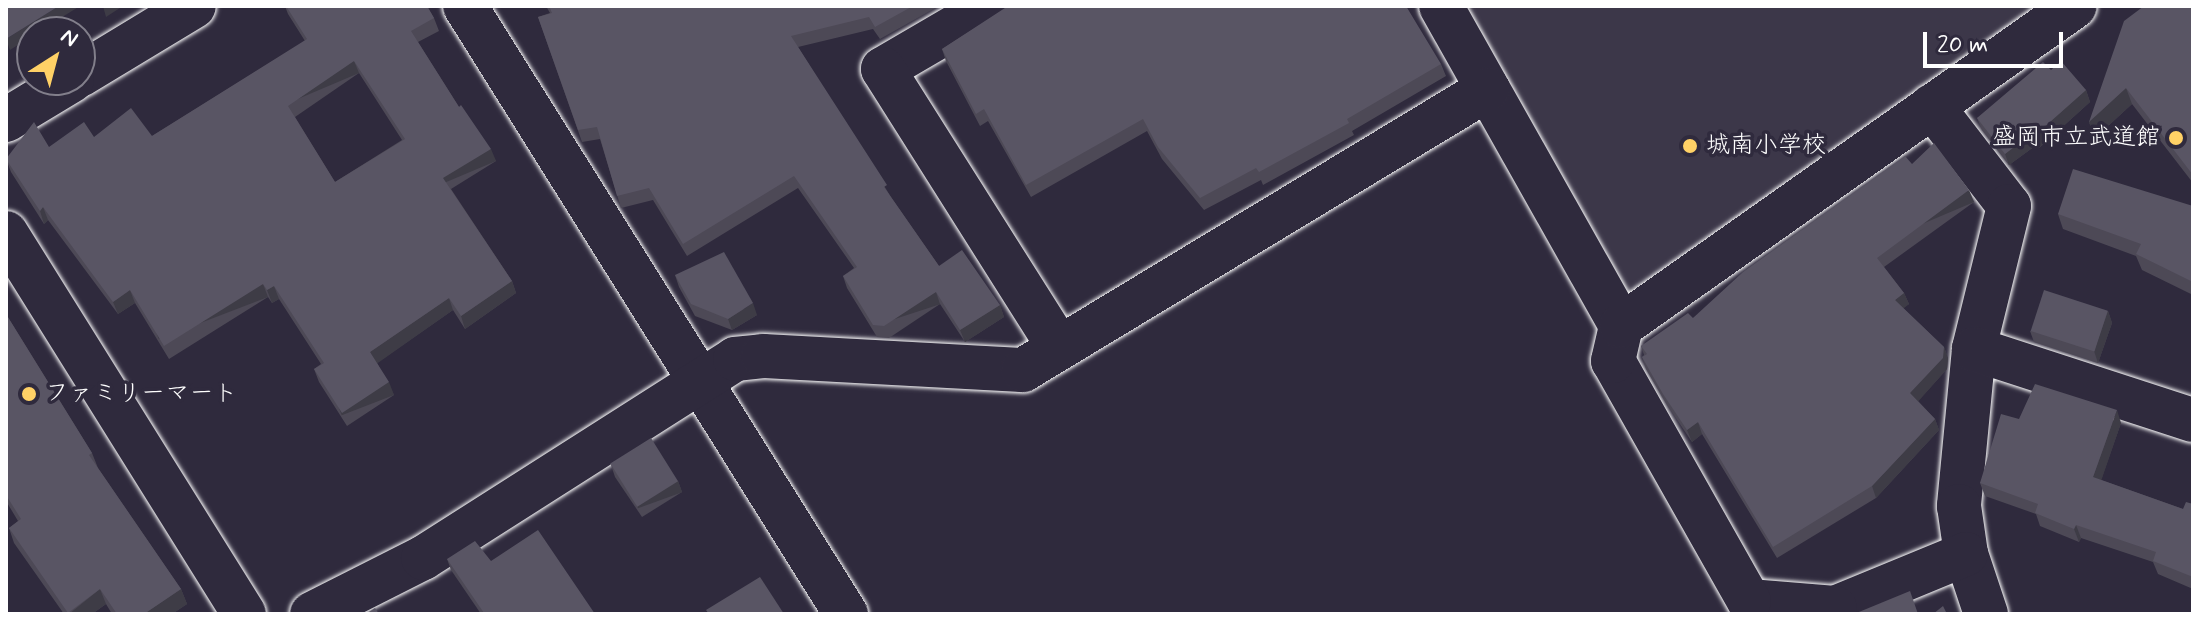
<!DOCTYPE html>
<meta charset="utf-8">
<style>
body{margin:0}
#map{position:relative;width:2199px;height:620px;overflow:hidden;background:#2f2a3d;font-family:Mynerve,"Klee One",sans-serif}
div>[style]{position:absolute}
.built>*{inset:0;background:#3c3749}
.roads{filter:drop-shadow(0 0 2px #fff) drop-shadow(0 0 2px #fff)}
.minor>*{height:44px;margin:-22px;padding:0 22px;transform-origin:22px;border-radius:22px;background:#2f2a3d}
.wall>*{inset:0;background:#4d4956}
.shaded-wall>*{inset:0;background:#3e3c46;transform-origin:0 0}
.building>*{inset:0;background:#595564;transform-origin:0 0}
.dots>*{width:22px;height:22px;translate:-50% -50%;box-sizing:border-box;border:4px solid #2f2a3d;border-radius:50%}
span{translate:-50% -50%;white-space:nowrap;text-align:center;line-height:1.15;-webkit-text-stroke:7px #2f2a3d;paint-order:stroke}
.poi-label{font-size:24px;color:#fff}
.right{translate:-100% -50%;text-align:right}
.left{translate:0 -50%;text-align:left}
.frame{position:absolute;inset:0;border:8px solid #fff;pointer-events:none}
.north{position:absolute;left:16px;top:16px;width:80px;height:80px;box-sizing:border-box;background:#2f2a3d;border:2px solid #827f8b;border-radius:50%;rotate:36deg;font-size:22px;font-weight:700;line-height:32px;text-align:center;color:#fff}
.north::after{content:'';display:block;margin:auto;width:28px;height:36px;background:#ffd166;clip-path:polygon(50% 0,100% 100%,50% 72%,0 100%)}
.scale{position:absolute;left:1923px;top:32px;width:140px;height:36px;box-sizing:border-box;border:4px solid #fff;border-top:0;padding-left:10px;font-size:24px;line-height:28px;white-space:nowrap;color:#fff;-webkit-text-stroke:6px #2f2a3d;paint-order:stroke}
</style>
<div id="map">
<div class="built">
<i style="clip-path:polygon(1455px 6px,2035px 6px,1655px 286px,1615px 290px)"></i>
</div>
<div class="roads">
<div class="minor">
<i style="left:465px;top:6px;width:718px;rotate:57.93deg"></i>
<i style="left:991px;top:6px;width:125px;rotate:149.7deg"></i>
<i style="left:883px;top:69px;width:329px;rotate:57.7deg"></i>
<i style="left:1441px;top:6px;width:367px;rotate:60.6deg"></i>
<i style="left:80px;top:75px;width:133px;rotate:-31.2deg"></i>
<i style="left:1932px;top:106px;width:126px;rotate:52.4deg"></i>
<i style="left:2009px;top:206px;width:147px;rotate:103.8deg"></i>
<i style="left:1974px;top:349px;width:158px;rotate:95.5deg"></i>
<i style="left:1959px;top:506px;width:49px;rotate:81.7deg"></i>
<i style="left:6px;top:120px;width:77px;rotate:-31.2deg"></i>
<i style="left:6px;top:233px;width:449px;rotate:58deg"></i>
<i style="left:1974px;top:349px;width:230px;rotate:18deg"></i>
<i style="left:312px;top:614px;width:124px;rotate:-26.8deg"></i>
<i style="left:423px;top:558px;width:370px;rotate:-32.5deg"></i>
<i style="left:735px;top:359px;width:28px;rotate:-6deg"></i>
<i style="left:763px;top:356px;width:260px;rotate:3.1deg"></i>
<i style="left:1023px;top:370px;width:543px;rotate:-31.14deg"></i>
<i style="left:1986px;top:614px;width:63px;rotate:-108.4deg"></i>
<i style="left:1966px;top:554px;width:142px;rotate:157.6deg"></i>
<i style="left:1835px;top:608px;width:86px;rotate:-175.3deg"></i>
<i style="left:1749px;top:601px;width:276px;rotate:-119.5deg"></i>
<i style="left:1613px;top:361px;width:36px;rotate:-77deg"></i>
<i style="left:1621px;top:326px;width:555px;rotate:-35.18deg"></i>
</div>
</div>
<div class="wall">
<i style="clip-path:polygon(evenodd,285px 6px,427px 6px,434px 18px,439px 31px,418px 42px,459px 107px,496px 161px,451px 189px,512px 281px,516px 293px,465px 329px,453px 310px,377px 363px,394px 395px,347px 426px,319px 382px,314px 369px,321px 364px,279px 299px,272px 303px,268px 297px,169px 359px,135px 303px,118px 314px,48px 220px,44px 224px,11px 172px,6px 159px,49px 147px,94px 137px,152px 136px,305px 41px,288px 14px,285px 6px,359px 73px,402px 140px,335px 182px,295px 117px,359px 73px)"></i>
<i style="clip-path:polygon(546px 6px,939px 6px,880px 39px,873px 29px,798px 47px,891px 197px,939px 266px,1000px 305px,1004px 317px,965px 342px,940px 304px,889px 338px,877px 337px,847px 288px,843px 276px,854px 268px,798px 188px,687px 256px,653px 200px,621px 208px,600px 139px,582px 142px,538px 17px,550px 13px)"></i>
<i style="clip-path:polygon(2193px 6px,2193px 183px,2132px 104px,2095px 138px,2089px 122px)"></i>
<i style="clip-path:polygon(1008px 7px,1441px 64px,1446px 76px,1352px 131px,1354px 135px,1263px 185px,1261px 180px,1204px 210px,1162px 159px,1147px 131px,1031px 197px,988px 121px,980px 126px,946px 61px,942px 49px)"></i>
<i style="clip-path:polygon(2051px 70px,2086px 90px,2090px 102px,2038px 149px,2035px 146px,2009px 165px,1982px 130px,1977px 118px)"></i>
<i style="clip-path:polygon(1912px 164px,1974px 202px,1884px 267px,1904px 293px,1909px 304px,1903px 308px,1944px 347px,1948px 358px,1947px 369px,1918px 401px,1935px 419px,1939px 430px,1876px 498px,1777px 558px,1702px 434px,1692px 442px,1667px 405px,1646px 369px,1642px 357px,1644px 355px,1641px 346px,1693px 318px)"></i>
<i style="clip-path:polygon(2193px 206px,2193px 295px,2142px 270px,2136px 256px,2063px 229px,2058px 214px)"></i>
<i style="clip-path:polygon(675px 275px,757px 315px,732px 330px,695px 316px,679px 287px)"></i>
<i style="clip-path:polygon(2108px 311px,2112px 323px,2098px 363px,2034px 342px,2030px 331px)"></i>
<i style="clip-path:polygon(6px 314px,92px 453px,98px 468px,181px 589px,187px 604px,172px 614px,112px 614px,106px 604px,92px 614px,64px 614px,14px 543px,9px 528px,18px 521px,6px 501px)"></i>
<i style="clip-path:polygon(2019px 419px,2121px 423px,2101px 480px,2183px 509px,2193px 504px,2193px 589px,2158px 574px,2153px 562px,2081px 538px,2079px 542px,2040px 526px,2036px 514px,1985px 496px,1980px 483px)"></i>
<i style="clip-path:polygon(611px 465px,678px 481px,682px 492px,642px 517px,615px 477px)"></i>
<i style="clip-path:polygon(447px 559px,491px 561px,595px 614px,481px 614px,451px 570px)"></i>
</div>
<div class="shaded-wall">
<i style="clip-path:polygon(59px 6px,80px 6px,38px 32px,32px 32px,32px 36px,10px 50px,6px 39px)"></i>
<i style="clip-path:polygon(103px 6px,123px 6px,106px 17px)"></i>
<i style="left:354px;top:61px;width:13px;height:80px;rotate:67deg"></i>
<i style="clip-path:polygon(2126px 88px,2132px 104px,2095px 138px,2089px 122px)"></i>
<i style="clip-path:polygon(2086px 90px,2090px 102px,2038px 149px,2033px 137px)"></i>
<i style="clip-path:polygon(2031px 134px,2035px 146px,2009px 165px,2005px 154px)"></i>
<i style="left:491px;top:149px;width:13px;height:56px;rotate:67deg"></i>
<i style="left:1969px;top:190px;width:13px;height:114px;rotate:67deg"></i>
<i style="clip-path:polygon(43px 207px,48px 220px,44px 224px,40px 211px)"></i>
<i style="clip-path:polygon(512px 281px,516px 293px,465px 329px,461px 316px)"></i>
<i style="left:263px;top:284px;width:14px;height:117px;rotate:69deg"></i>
<i style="clip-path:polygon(274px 286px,279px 299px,272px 303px,267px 290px)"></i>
<i style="clip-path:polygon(130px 290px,135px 303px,118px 314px,113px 302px)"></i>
<i style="left:936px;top:292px;width:13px;height:62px;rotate:72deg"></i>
<i style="clip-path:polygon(1904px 293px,1909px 304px,1899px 312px,1895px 300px)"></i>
<i style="clip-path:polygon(449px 298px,453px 310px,375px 365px,370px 352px)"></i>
<i style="clip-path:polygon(753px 303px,757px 315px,732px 330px,728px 319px)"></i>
<i style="clip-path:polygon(1000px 305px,1004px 317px,965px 342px,960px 330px)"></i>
<i style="clip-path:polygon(2108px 311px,2112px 323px,2098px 363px,2094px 351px)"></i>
<i style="clip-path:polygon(1944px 347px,1948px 358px,1947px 369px,1915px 405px,1910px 393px)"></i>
<i style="left:389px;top:382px;width:14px;height:56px;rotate:69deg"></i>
<i style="clip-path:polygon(2117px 410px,2121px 423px,2098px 490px,2093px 477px)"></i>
<i style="clip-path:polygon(1935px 419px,1939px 430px,1876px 498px,1872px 486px)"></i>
<i style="clip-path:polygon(1698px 422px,1702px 434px,1692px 442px,1687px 430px)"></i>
<i style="left:678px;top:481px;width:12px;height:47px;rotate:70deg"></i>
<i style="clip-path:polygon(2076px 525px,2081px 538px,2079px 542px,2074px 529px)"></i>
<i style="clip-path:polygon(100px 589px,106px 604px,92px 614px,69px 614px)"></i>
<i style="clip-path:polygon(181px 589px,187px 604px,172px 614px,144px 614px)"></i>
</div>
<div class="building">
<i style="clip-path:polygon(6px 6px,59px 6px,6px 39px)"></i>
<i style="clip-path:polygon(evenodd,286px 6px,427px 6px,434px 18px,411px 31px,459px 107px,461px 105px,491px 149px,443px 178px,512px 281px,461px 316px,449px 298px,370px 352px,389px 382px,342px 413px,314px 369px,324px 363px,274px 286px,267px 290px,263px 284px,164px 346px,130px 290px,113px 302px,43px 207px,40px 211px,6px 159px,34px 122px,49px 147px,84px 122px,94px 137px,131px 108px,152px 136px,307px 39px,286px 6px,354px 61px,405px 139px,335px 182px,288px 106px,354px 61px)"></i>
<i style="clip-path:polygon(549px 6px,913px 6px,875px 27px,869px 17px,791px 36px,887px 185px,884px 187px,939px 266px,962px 250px,1000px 305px,960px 330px,936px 292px,884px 326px,873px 325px,843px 276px,857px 267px,794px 176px,683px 244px,649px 188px,617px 196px,597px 127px,578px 130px,538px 17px,552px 13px)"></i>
<i style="clip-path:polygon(1008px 6px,1406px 6px,1441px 64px,1347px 119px,1349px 123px,1259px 172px,1256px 168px,1200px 198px,1158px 147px,1143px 119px,1026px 185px,984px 109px,976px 114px,942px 49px)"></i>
<i style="clip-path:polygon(2144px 6px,2193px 6px,2193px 175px,2126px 88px,2089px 122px,2124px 21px)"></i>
<i style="clip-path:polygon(2061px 61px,2086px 90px,2033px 137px,2031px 134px,2005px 154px,1977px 118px,2043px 62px,2051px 70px)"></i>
<i style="clip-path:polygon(1934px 143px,1969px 190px,1877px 258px,1904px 293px,1895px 300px,1944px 347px,1943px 358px,1910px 393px,1935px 419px,1872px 486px,1773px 547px,1698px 422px,1687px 430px,1663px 394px,1642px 357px,1647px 354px,1641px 346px,1688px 313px,1693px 318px,1743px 272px,1905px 156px,1912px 164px)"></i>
<i style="clip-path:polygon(2073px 169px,2193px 206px,2193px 282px,2136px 254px,2141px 244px,2058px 214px)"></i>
<i style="clip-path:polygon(724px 252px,753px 303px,728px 319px,691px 304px,675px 275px)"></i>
<i style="left:2044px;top:290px;width:67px;height:43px;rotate:18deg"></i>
<i style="clip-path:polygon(6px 314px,92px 453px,89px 455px,181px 589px,144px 614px,117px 614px,100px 589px,68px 613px,9px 528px,21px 519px,6px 495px)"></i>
<i style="clip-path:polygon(2035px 384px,2117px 410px,2093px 477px,2183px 509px,2186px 502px,2193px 504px,2193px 577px,2153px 561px,2156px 552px,2076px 525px,2074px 529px,2035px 513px,2038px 504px,1980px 483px,2001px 414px,2019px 419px)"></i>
<i style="left:651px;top:438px;width:51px;height:48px;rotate:58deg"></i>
<i style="clip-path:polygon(538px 530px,595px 614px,482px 614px,484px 613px,447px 559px,475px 541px,491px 561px)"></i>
<i style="clip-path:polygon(760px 577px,784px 614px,709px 614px,706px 610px)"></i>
<i style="clip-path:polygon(1910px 591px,1918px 614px,1854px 614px)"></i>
<i style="clip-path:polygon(1943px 606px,1947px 614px,1933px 614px)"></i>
<i style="clip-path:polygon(375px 608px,379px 614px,366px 614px)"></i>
<i style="clip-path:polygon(2039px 612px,2087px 614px,2038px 614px)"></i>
</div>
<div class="dots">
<i style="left:2176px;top:138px;background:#ffd166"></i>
<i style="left:1690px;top:146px;background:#ffd166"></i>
<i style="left:29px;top:394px;background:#ffd166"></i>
</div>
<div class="poi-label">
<span class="right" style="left:2160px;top:138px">盛岡市立武道館</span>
<span class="left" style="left:1706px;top:146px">城南小学校</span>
<span class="left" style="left:45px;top:394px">ファミリーマート</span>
</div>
<div class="frame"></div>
<div class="north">N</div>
<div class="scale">20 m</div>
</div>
